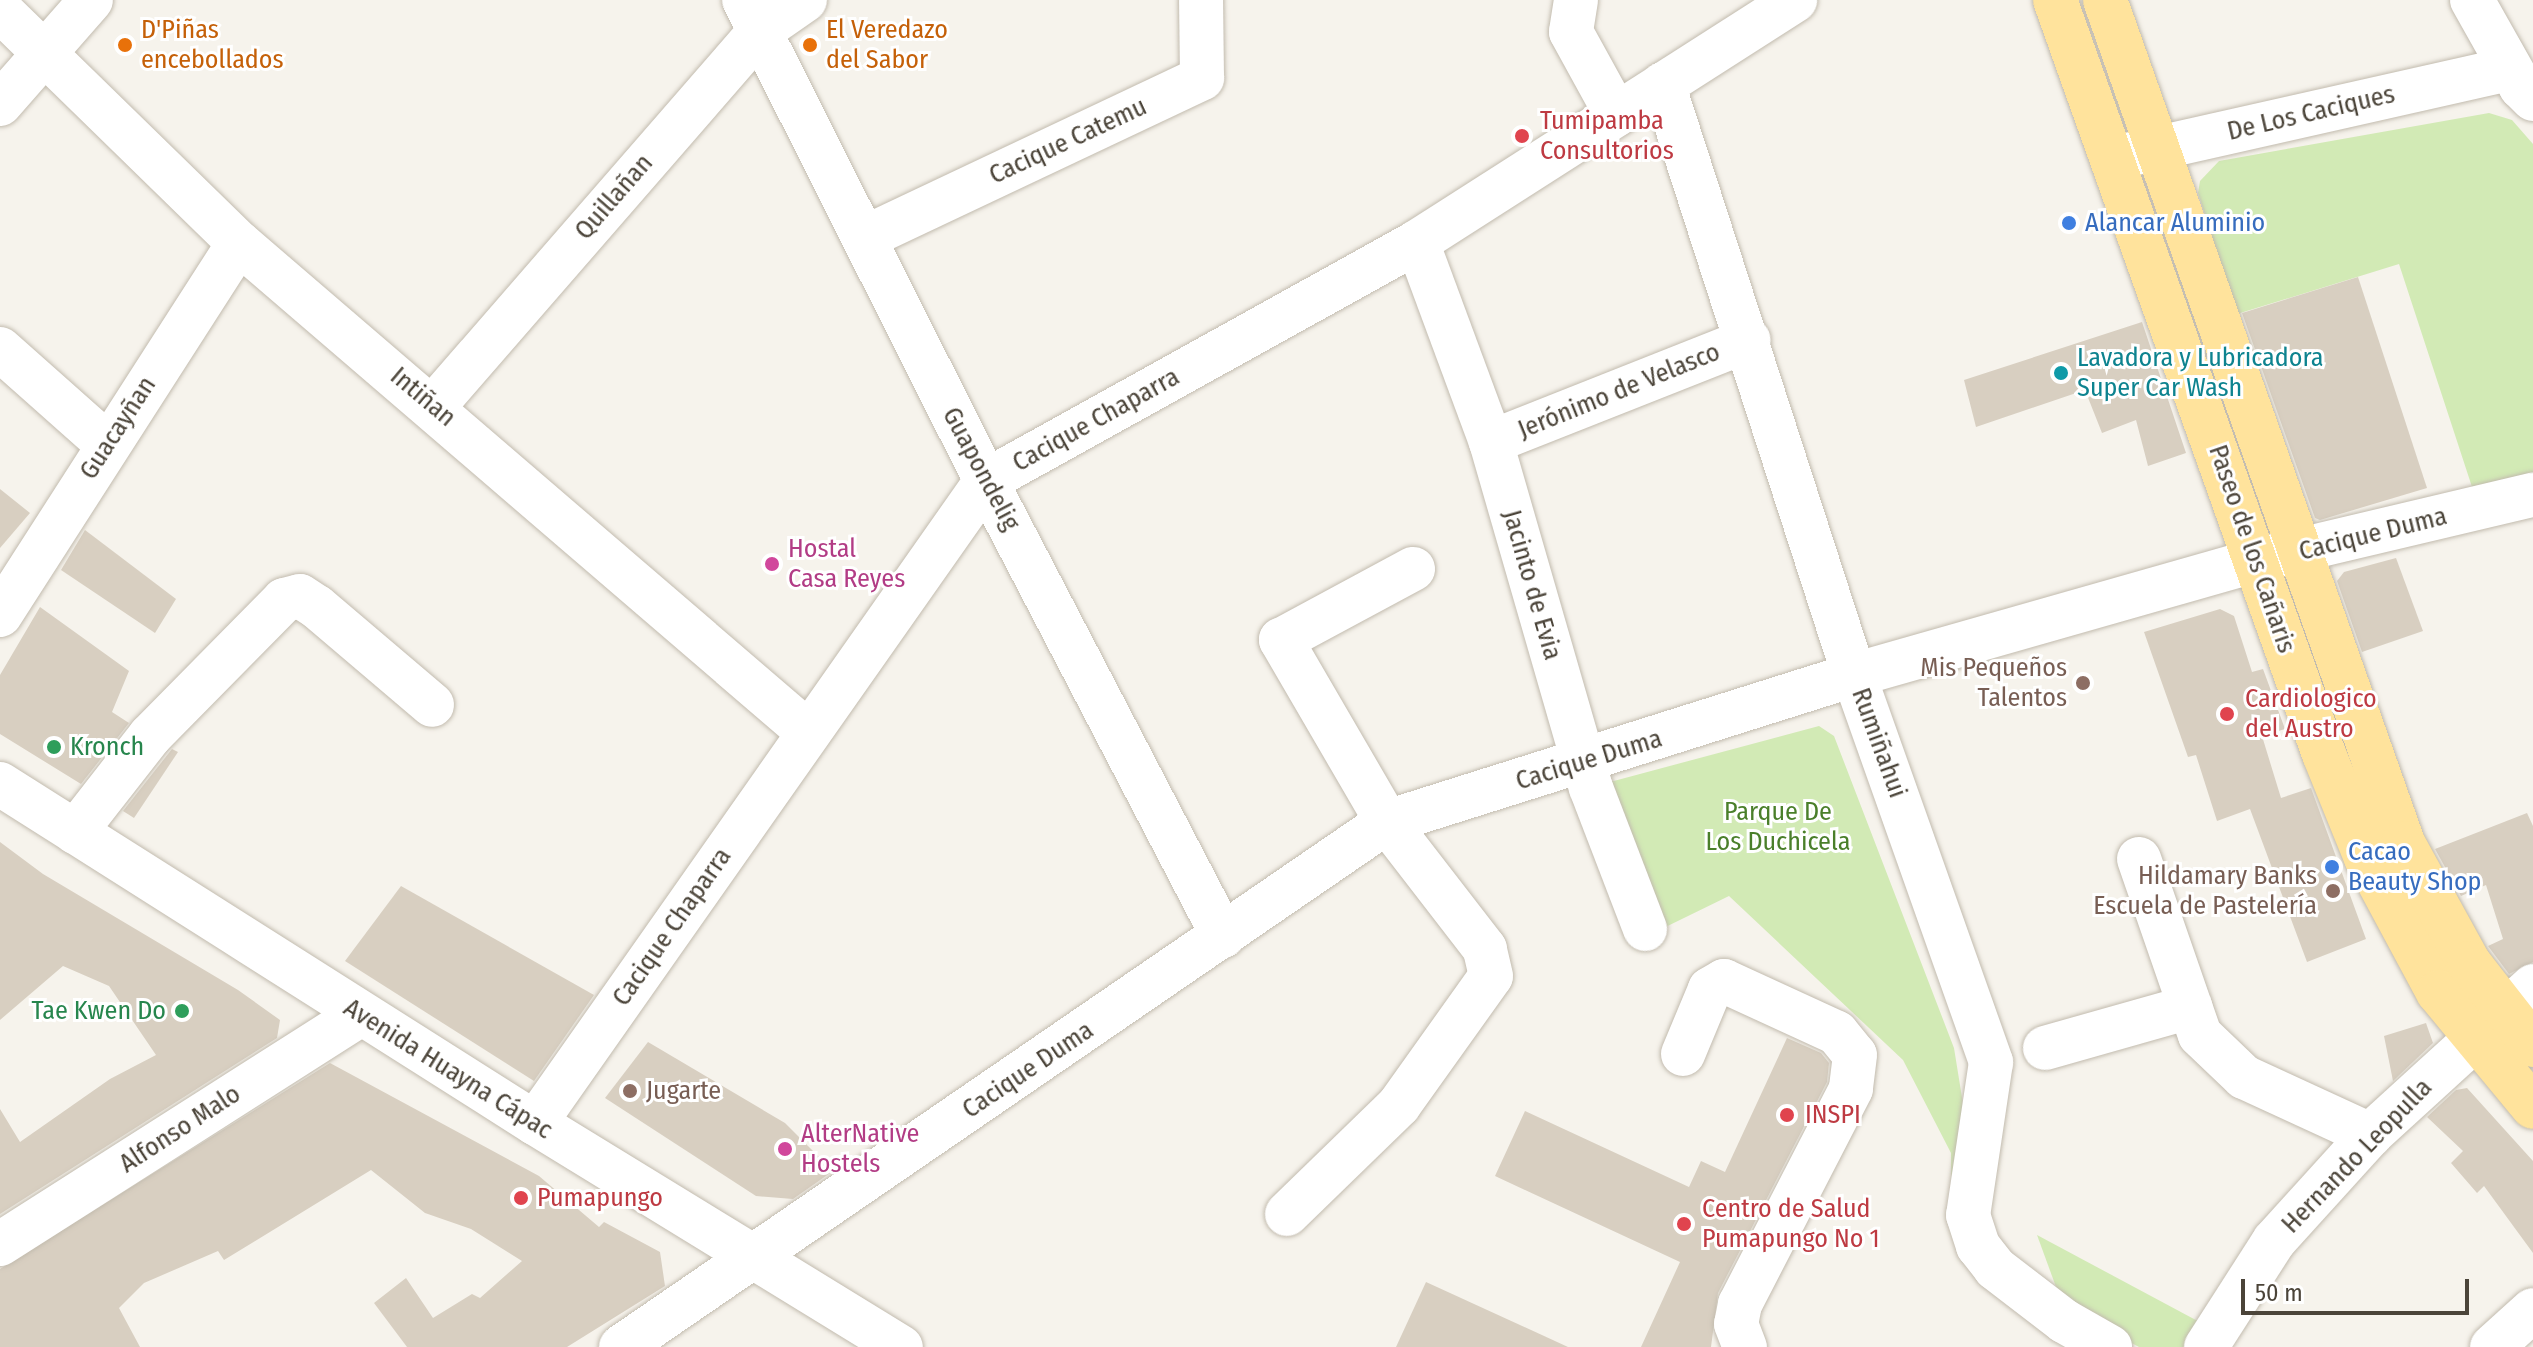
<!DOCTYPE html>
<meta charset="utf-8">
<style>
body{margin:0}
#map{position:relative;width:2533px;height:1347px;overflow:hidden;background:#f6f3ec;font-family:"Fira Sans Condensed",sans-serif}
div>[style]{position:absolute}
.green>*{inset:0;background:#d2eab5}
.building>*{inset:0;background:#d8cfc1}
.roads{filter:drop-shadow(0 0 2px #c2bbae) drop-shadow(0 0 2px #c2bbae)}
.minor>*{height:44px;margin:-22px;padding:0 22px;transform-origin:22px;border-radius:22px;background:#fff}
.major>*{height:44px;margin:-22px;padding:0 22px;transform-origin:22px;border-radius:22px;background:#ffe39c}
.dots>*{width:22px;height:22px;translate:-50% -50%;box-sizing:border-box;border:4px solid #fff;border-radius:50%}
span{translate:-50% -50%;white-space:nowrap;text-align:center;line-height:1.15;-webkit-text-stroke:6px #fff;paint-order:stroke}
.food-label{font-size:26px;color:#c56008}
.left{translate:0 -50%;text-align:left}
.street-label{font-size:26px;color:#4b4439}
.health-label{font-size:26px;color:#be3a42}
.shop-label{font-size:26px;color:#366cbe}
.culture-label{font-size:26px;color:#0d838f}
.hotel-label{font-size:26px;color:#b23c85}
.education-label{font-size:26px;color:#785e54}
.right{translate:-100% -50%;text-align:right}
.leisure-label{font-size:26px;color:#27864d}
.park-label{font-size:26px;color:#4a7f2a}
.scale{position:absolute;left:2241px;top:1279px;width:228px;height:36px;box-sizing:border-box;border:4px solid #4b4439;border-top:0;padding-left:10px;font-size:24px;line-height:28px;white-space:nowrap;color:#4b4439;-webkit-text-stroke:6px #fff;paint-order:stroke}
</style>
<div id="map">
<div class="green">
<i style="clip-path:polygon(2489px 113px,2512px 120px,2533px 144px,2533px 476px,2473px 490px,2399px 264px,2237px 314px,2198px 193px,2200px 181px,2219px 161px)"></i>
<i style="clip-path:polygon(1819px 726px,1834px 736px,1954px 1048px,1964px 1110px,1962px 1144px,1951px 1176px,1951px 1153px,1903px 1060px,1729px 896px,1641px 939px,1577px 795px,1569px 793px)"></i>
<i style="clip-path:polygon(2037px 1235px,2207px 1326px,2196px 1347px,2139px 1347px,2063px 1306px)"></i>
</div>
<div class="building">
<i style="clip-path:polygon(2358px 277px,2427px 488px,2320px 520px,2315px 518px,2242px 313px)"></i>
<i style="clip-path:polygon(2142px 322px,2186px 453px,2148px 466px,2136px 420px,2102px 433px,2085px 390px,1976px 427px,1964px 380px)"></i>
<i style="clip-path:polygon(0 489px,30px 513px,0 548px)"></i>
<i style="clip-path:polygon(85px 530px,176px 599px,155px 633px,61px 570px)"></i>
<i style="clip-path:polygon(2396px 558px,2423px 631px,2362px 652px,2337px 581px,2344px 572px)"></i>
<i style="clip-path:polygon(40px 607px,129px 671px,112px 712px,129px 723px,81px 784px,0 734px,0 675px)"></i>
<i style="clip-path:polygon(2220px 609px,2234px 616px,2252px 672px,2263px 669px,2285px 729px,2262px 736px,2281px 798px,2311px 788px,2366px 939px,2307px 962px,2250px 809px,2217px 821px,2196px 755px,2188px 757px,2144px 632px)"></i>
<i style="clip-path:polygon(172px 749px,178px 752px,134px 818px,123px 811px)"></i>
<i style="clip-path:polygon(2527px 813px,2533px 826px,2533px 962px,2509px 974px,2488px 946px,2503px 939px,2486px 885px,2461px 896px,2435px 849px)"></i>
<i style="clip-path:polygon(0 842px,43px 874px,238px 990px,280px 1020px,277px 1038px,0 1214px,0 1109px,20px 1142px,110px 1079px,156px 1055px,109px 986px,63px 966px,0 1020px)"></i>
<i style="clip-path:polygon(401px 886px,594px 995px,534px 1081px,345px 961px)"></i>
<i style="clip-path:polygon(2426px 1023px,2433px 1043px,2393px 1081px,2384px 1036px)"></i>
<i style="clip-path:polygon(1787px 1038px,1821px 1053px,1829px 1063px,1827px 1082px,1718px 1293px,1711px 1347px,1641px 1347px,1680px 1262px,1495px 1176px,1525px 1111px,1689px 1187px,1701px 1161px,1725px 1172px)"></i>
<i style="clip-path:polygon(648px 1042px,785px 1123px,833px 1171px,793px 1199px,756px 1196px,605px 1098px)"></i>
<i style="clip-path:polygon(330px 1063px,539px 1176px,599px 1227px,604px 1222px,660px 1252px,665px 1286px,567px 1347px,407px 1347px,374px 1303px,406px 1278px,433px 1318px,472px 1294px,480px 1298px,522px 1261px,471px 1229px,425px 1213px,371px 1170px,224px 1260px,218px 1251px,144px 1283px,119px 1308px,140px 1347px,0 1347px,0 1269px)"></i>
<i style="clip-path:polygon(2467px 1088px,2533px 1161px,2533px 1253px,2484px 1186px,2477px 1193px,2451px 1163px,2463px 1151px,2427px 1117px,2456px 1090px)"></i>
<i style="clip-path:polygon(1426px 1282px,1568px 1347px,1396px 1347px)"></i>
</div>
<div class="roads">
<div class="minor">
<i style="left:744px;top:0;width:538px;rotate:63.29deg"></i>
<i style="left:986px;top:481px;width:513px;rotate:62.49deg"></i>
<i style="left:1576px;top:0;width:32px;rotate:99deg"></i>
<i style="left:1571px;top:32px;width:94px;rotate:61.2deg"></i>
<i style="left:2472px;top:0;width:100px;rotate:60.6deg"></i>
<i style="left:2521px;top:87px;width:17px;rotate:45deg"></i>
<i style="left:0;top:10px;width:334px;rotate:44.3deg"></i>
<i style="left:239px;top:243px;width:750px;rotate:40.68deg"></i>
<i style="left:1663px;top:84px;width:621px;rotate:72.09deg"></i>
<i style="left:1854px;top:675px;width:411px;rotate:70.5deg"></i>
<i style="left:1991px;top:1062px;width:155px;rotate:98.5deg"></i>
<i style="left:1968px;top:1215px;width:33px;rotate:72deg"></i>
<i style="left:1978px;top:1246px;width:28px;rotate:52deg"></i>
<i style="left:1995px;top:1268px;width:87px;rotate:37.5deg"></i>
<i style="left:2064px;top:1321px;width:53px;rotate:29.5deg"></i>
<i style="left:0;top:104px;width:138px;rotate:-48.8deg"></i>
<i style="left:2123px;top:156px;width:396px;rotate:-12.7deg"></i>
<i style="left:864px;top:238px;width:374px;rotate:-25.3deg"></i>
<i style="left:1202px;top:78px;width:78px;rotate:-90.7deg"></i>
<i style="left:1417px;top:242px;width:213px;rotate:69.7deg"></i>
<i style="left:1491px;top:442px;width:360px;rotate:73.9deg"></i>
<i style="left:1591px;top:788px;width:151px;rotate:69deg"></i>
<i style="left:0;top:349px;width:143px;rotate:41.6deg"></i>
<i style="left:434px;top:406px;width:495px;rotate:-49deg"></i>
<i style="left:759px;top:32px;width:56px;rotate:-34.8deg"></i>
<i style="left:1491px;top:442px;width:277px;rotate:-21.6deg"></i>
<i style="left:0;top:615px;width:442px;rotate:-57.3deg"></i>
<i style="left:0;top:784px;width:633px;rotate:32.36deg"></i>
<i style="left:535px;top:1123px;width:429px;rotate:31.5deg"></i>
<i style="left:75px;top:832px;width:122px;rotate:-52deg"></i>
<i style="left:150px;top:736px;width:191px;rotate:-45.4deg"></i>
<i style="left:284px;top:600px;width:16px;rotate:-14deg"></i>
<i style="left:300px;top:596px;width:20px;rotate:33deg"></i>
<i style="left:317px;top:607px;width:151px;rotate:40.4deg"></i>
<i style="left:2139px;top:859px;width:186px;rotate:70.9deg"></i>
<i style="left:2200px;top:1035px;width:61px;rotate:43.7deg"></i>
<i style="left:2244px;top:1077px;width:139px;rotate:24.7deg"></i>
<i style="left:2045px;top:1048px;width:151px;rotate:-15.8deg"></i>
<i style="left:1683px;top:1054px;width:70px;rotate:-67.4deg"></i>
<i style="left:1710px;top:989px;width:16px;rotate:-30deg"></i>
<i style="left:1724px;top:981px;width:124px;rotate:24.7deg"></i>
<i style="left:1837px;top:1033px;width:28px;rotate:51deg"></i>
<i style="left:1855px;top:1055px;width:34px;rotate:97deg"></i>
<i style="left:1851px;top:1089px;width:242px;rotate:117.3deg"></i>
<i style="left:1740px;top:1304px;width:20px;rotate:101deg"></i>
<i style="left:1736px;top:1324px;width:25px;rotate:69deg"></i>
<i style="left:535px;top:1123px;width:785px;rotate:-54.91deg"></i>
<i style="left:986px;top:481px;width:493px;rotate:-29deg"></i>
<i style="left:1417px;top:242px;width:449px;rotate:-32.6deg"></i>
<i style="left:1287px;top:1214px;width:156px;rotate:-44.2deg"></i>
<i style="left:1399px;top:1105px;width:158px;rotate:-54.5deg"></i>
<i style="left:1491px;top:976px;width:28px;rotate:-103deg"></i>
<i style="left:1485px;top:949px;width:160px;rotate:-127.7deg"></i>
<i style="left:1387px;top:822px;width:211px;rotate:-120.2deg"></i>
<i style="left:1281px;top:640px;width:150px;rotate:-28.3deg"></i>
<i style="left:0;top:1244px;width:428px;rotate:-32.5deg"></i>
<i style="left:621px;top:1347px;width:929px;rotate:-34.43deg"></i>
<i style="left:1387px;top:822px;width:490px;rotate:-17.5deg"></i>
<i style="left:1854px;top:675px;width:419px;rotate:-15.9deg"></i>
<i style="left:2257px;top:560px;width:284px;rotate:-13.3deg"></i>
<i style="left:2206px;top:1347px;width:126px;rotate:-57.3deg"></i>
<i style="left:2274px;top:1241px;width:143px;rotate:-47.8deg"></i>
<i style="left:2370px;top:1135px;width:221px;rotate:-42.4deg"></i>
<i style="left:2492px;top:1347px;width:55px;rotate:-42.1deg"></i>
</div>
<div class="major">
<i style="left:2055px;top:0;width:801px;rotate:70.37deg"></i>
<i style="left:2324px;top:754px;width:112px;rotate:68deg"></i>
<i style="left:2366px;top:858px;width:152px;rotate:61.8deg"></i>
<i style="left:2438px;top:992px;width:149px;rotate:50.4deg"></i>
<i style="left:2105px;top:0;width:894px;rotate:70.53deg"></i>
<i style="left:2403px;top:843px;width:137px;rotate:61.2deg"></i>
<i style="left:2469px;top:963px;width:104px;rotate:52deg"></i>
</div>
</div>
<div class="dots">
<i style="left:125px;top:45px;background:#e8710a"></i>
<i style="left:810px;top:45px;background:#e8710a"></i>
<i style="left:1522px;top:136px;background:#e0444e"></i>
<i style="left:2069px;top:223px;background:#3f7fe0"></i>
<i style="left:2061px;top:373px;background:#0f9aa8"></i>
<i style="left:772px;top:564px;background:#d1479c"></i>
<i style="left:2083px;top:683px;background:#8d6e63"></i>
<i style="left:2227px;top:714px;background:#e0444e"></i>
<i style="left:54px;top:747px;background:#2e9e5b"></i>
<i style="left:2332px;top:867px;background:#3f7fe0"></i>
<i style="left:2333px;top:891px;background:#8d6e63"></i>
<i style="left:182px;top:1011px;background:#2e9e5b"></i>
<i style="left:630px;top:1091px;background:#8d6e63"></i>
<i style="left:1787px;top:1115px;background:#e0444e"></i>
<i style="left:785px;top:1149px;background:#d1479c"></i>
<i style="left:521px;top:1198px;background:#e0444e"></i>
<i style="left:1684px;top:1224px;background:#e0444e"></i>
</div>
<div class="food-label">
<span class="left" style="left:141px;top:45px">D'Piñas<br>encebollados</span>
<span class="left" style="left:826px;top:45px">El Veredazo<br>del Sabor</span>
</div>
<div class="street-label">
<span style="left:2311px;top:113px;rotate:-13deg">De Los Caciques</span>
<span style="left:1068px;top:141px;rotate:-25deg">Cacique Catemu</span>
<span style="left:614px;top:197px;rotate:-49deg">Quillañan</span>
<span style="left:1619px;top:391px;rotate:-22deg">Jerónimo de Velasco</span>
<span style="left:423px;top:397px;rotate:40deg">Intiñan</span>
<span style="left:1096px;top:420px;rotate:-29deg">Cacique Chaparra</span>
<span style="left:118px;top:428px;rotate:-57deg">Guacayñan</span>
<span style="left:981px;top:469px;rotate:62deg">Guapondelig</span>
<span style="left:2373px;top:534px;rotate:-14deg">Cacique Duma</span>
<span style="left:2252px;top:549px;rotate:71deg">Paseo de los Cañaris</span>
<span style="left:1532px;top:585px;rotate:74deg">Jacinto de Evia</span>
<span style="left:1879px;top:743px;rotate:70deg">Rumiñahui</span>
<span style="left:1589px;top:760px;rotate:-17deg">Cacique Duma</span>
<span style="left:672px;top:927px;rotate:-55deg">Cacique Chaparra</span>
<span style="left:448px;top:1069px;rotate:32deg">Avenida Huayna Cápac</span>
<span style="left:1028px;top:1070px;rotate:-34deg">Cacique Duma</span>
<span style="left:180px;top:1129px;rotate:-33deg">Alfonso Malo</span>
<span style="left:2357px;top:1156px;rotate:-46deg">Hernando Leopulla</span>
</div>
<div class="health-label">
<span class="left" style="left:1540px;top:136px">Tumipamba<br>Consultorios</span>
<span class="left" style="left:2245px;top:714px">Cardiologico<br>del Austro</span>
<span class="left" style="left:1805px;top:1115px">INSPI</span>
<span class="left" style="left:537px;top:1198px">Pumapungo</span>
<span class="left" style="left:1702px;top:1224px">Centro de Salud<br>Pumapungo No 1</span>
</div>
<div class="shop-label">
<span class="left" style="left:2085px;top:223px">Alancar Aluminio</span>
<span class="left" style="left:2348px;top:867px">Cacao<br>Beauty Shop</span>
</div>
<div class="culture-label">
<span class="left" style="left:2077px;top:373px">Lavadora y Lubricadora<br>Super Car Wash</span>
</div>
<div class="hotel-label">
<span class="left" style="left:788px;top:564px">Hostal<br>Casa Reyes</span>
<span class="left" style="left:801px;top:1149px">AlterNative<br>Hostels</span>
</div>
<div class="education-label">
<span class="right" style="left:2067px;top:683px">Mis Pequeños<br>Talentos</span>
<span class="right" style="left:2317px;top:891px">Hildamary Banks<br>Escuela de Pastelería</span>
<span class="left" style="left:646px;top:1091px">Jugarte</span>
</div>
<div class="leisure-label">
<span class="left" style="left:70px;top:747px">Kronch</span>
<span class="right" style="left:166px;top:1011px">Tae Kwen Do</span>
</div>
<div class="park-label">
<span style="left:1778px;top:827px">Parque De<br>Los Duchicela</span>
</div>
<div class="scale">50 m</div>
</div>
